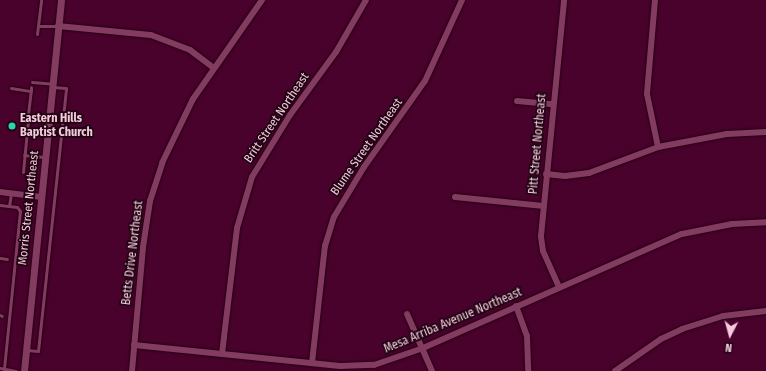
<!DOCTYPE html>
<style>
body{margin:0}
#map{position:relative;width:766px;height:371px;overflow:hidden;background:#49022c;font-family:"Fira Sans Condensed",sans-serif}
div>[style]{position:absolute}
.roads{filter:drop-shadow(0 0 1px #220112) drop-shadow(0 0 1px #220112)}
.service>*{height:3px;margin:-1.5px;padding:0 1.5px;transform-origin:1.5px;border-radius:1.5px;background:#833b5f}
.minor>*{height:6px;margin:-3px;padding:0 3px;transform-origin:3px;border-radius:3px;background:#833b5f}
.tertiary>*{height:7px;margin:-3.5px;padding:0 3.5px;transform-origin:3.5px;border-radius:3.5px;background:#833b5f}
.dots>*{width:11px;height:11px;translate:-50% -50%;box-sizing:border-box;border:2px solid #1f0412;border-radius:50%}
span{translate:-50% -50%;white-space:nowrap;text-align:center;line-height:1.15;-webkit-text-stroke:3.5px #1f0412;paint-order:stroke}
.street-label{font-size:12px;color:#f5cadc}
.poi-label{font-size:12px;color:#f5cadc;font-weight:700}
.left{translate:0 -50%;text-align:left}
.north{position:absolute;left:710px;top:315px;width:40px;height:40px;-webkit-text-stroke:3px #1f0412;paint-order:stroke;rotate:186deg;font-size:11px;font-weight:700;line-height:16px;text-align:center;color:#f5cadc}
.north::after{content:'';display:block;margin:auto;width:14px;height:18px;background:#f5cadc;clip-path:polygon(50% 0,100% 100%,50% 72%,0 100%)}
</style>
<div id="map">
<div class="roads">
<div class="service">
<i style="left:38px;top:26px;width:20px"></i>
<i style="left:37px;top:34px;width:34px;rotate:-83deg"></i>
<i style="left:32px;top:82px;width:21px;rotate:5deg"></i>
<i style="left:11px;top:88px;width:20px;rotate:9deg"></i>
<i style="left:31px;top:91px;width:4px;rotate:-90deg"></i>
<i style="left:28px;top:114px;width:23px;rotate:-83deg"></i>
<i style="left:24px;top:155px;width:20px;rotate:6deg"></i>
<i style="left:23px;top:172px;width:52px;rotate:-84.5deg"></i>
<i style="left:0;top:205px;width:17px;rotate:7deg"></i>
<i style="left:17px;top:207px;width:5px;rotate:53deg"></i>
<i style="left:20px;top:211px;width:159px;rotate:95.8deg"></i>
<i style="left:9px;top:206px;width:12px;rotate:-81deg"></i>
<i style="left:0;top:258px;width:7px;rotate:8deg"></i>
<i style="left:0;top:315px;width:2px;rotate:27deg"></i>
<i style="left:26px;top:350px;width:12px;rotate:5deg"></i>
<i style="left:38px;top:351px;width:264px;rotate:-83.9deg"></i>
<i style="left:66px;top:88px;width:14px;rotate:-176deg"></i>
<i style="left:0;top:368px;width:16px;rotate:11deg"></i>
</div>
<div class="minor">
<i style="left:655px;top:0;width:94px;rotate:94.9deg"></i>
<i style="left:647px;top:94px;width:54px;rotate:78.3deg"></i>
<i style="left:58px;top:26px;width:93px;rotate:5.5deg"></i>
<i style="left:151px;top:35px;width:42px;rotate:21deg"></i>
<i style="left:190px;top:50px;width:30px;rotate:37deg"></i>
<i style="left:517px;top:101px;width:36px;rotate:5deg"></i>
<i style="left:546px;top:174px;width:19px;rotate:6deg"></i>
<i style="left:565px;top:176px;width:24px;rotate:-7deg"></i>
<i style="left:589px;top:173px;width:74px;rotate:-20.6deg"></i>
<i style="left:658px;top:147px;width:70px;rotate:-10.7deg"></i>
<i style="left:727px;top:134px;width:39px;rotate:-3deg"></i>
<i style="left:0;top:192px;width:42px;rotate:6.8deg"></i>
<i style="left:455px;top:197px;width:89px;rotate:5.8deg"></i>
<i style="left:559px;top:287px;width:39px;rotate:-114deg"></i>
<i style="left:543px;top:251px;width:15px;rotate:-98deg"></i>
<i style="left:541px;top:236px;width:237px;rotate:-84.4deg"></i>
<i style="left:516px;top:306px;width:32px;rotate:70deg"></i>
<i style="left:527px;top:336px;width:35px;rotate:88deg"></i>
<i style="left:407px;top:314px;width:62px;rotate:66.3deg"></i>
<i style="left:134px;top:345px;width:207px;rotate:5.8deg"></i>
<i style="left:340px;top:366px;width:34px;rotate:-2deg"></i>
<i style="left:374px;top:365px;width:52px;rotate:-19.1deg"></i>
<i style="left:423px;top:348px;width:283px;rotate:-23.8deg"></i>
<i style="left:682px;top:234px;width:51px;rotate:-11.3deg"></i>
<i style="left:732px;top:224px;width:34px;rotate:-3deg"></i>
<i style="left:222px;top:354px;width:127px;rotate:-83.2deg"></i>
<i style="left:237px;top:228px;width:53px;rotate:-73.6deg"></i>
<i style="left:252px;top:177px;width:73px;rotate:-58.5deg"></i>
<i style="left:290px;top:115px;width:78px;rotate:-53.9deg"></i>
<i style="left:336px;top:52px;width:60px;rotate:-60deg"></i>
<i style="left:312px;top:363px;width:118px;rotate:-83.7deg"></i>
<i style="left:325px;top:246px;width:30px;rotate:-73deg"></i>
<i style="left:334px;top:217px;width:58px;rotate:-59deg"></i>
<i style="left:364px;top:167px;width:105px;rotate:-54.7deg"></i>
<i style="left:425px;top:81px;width:89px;rotate:-65.4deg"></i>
<i style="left:132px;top:371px;width:124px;rotate:-84.9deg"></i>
<i style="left:143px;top:247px;width:47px;rotate:-81.3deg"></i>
<i style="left:150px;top:201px;width:40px;rotate:-72deg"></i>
<i style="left:162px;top:163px;width:71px;rotate:-64.2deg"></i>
<i style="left:193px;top:99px;width:121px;rotate:-55.1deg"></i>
<i style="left:615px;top:371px;width:56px;rotate:-34.8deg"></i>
<i style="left:661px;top:339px;width:23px;rotate:-25deg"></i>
<i style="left:682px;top:329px;width:43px;rotate:-17.6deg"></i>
<i style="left:723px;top:316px;width:43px;rotate:-6.6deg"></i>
</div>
<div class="tertiary">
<i style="left:24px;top:371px;width:373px;rotate:-84.3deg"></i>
</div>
</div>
<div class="dots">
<i style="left:12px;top:126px;background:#2cd5ab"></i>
</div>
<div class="street-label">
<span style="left:277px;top:118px;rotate:-56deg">Britt Street Northeast</span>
<span style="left:538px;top:144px;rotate:-85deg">Pitt Street Northeast</span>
<span style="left:367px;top:147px;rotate:-55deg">Blume Street Northeast</span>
<span style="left:29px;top:208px;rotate:-84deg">Morris Street Northeast</span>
<span style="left:133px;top:253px;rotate:-83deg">Betts Drive Northeast</span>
<span style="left:453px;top:321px;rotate:-23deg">Mesa Arriba Avenue Northeast</span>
</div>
<div class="poi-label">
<span class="left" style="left:20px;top:126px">Eastern Hills<br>Baptist Church</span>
</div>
<div class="north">N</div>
</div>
